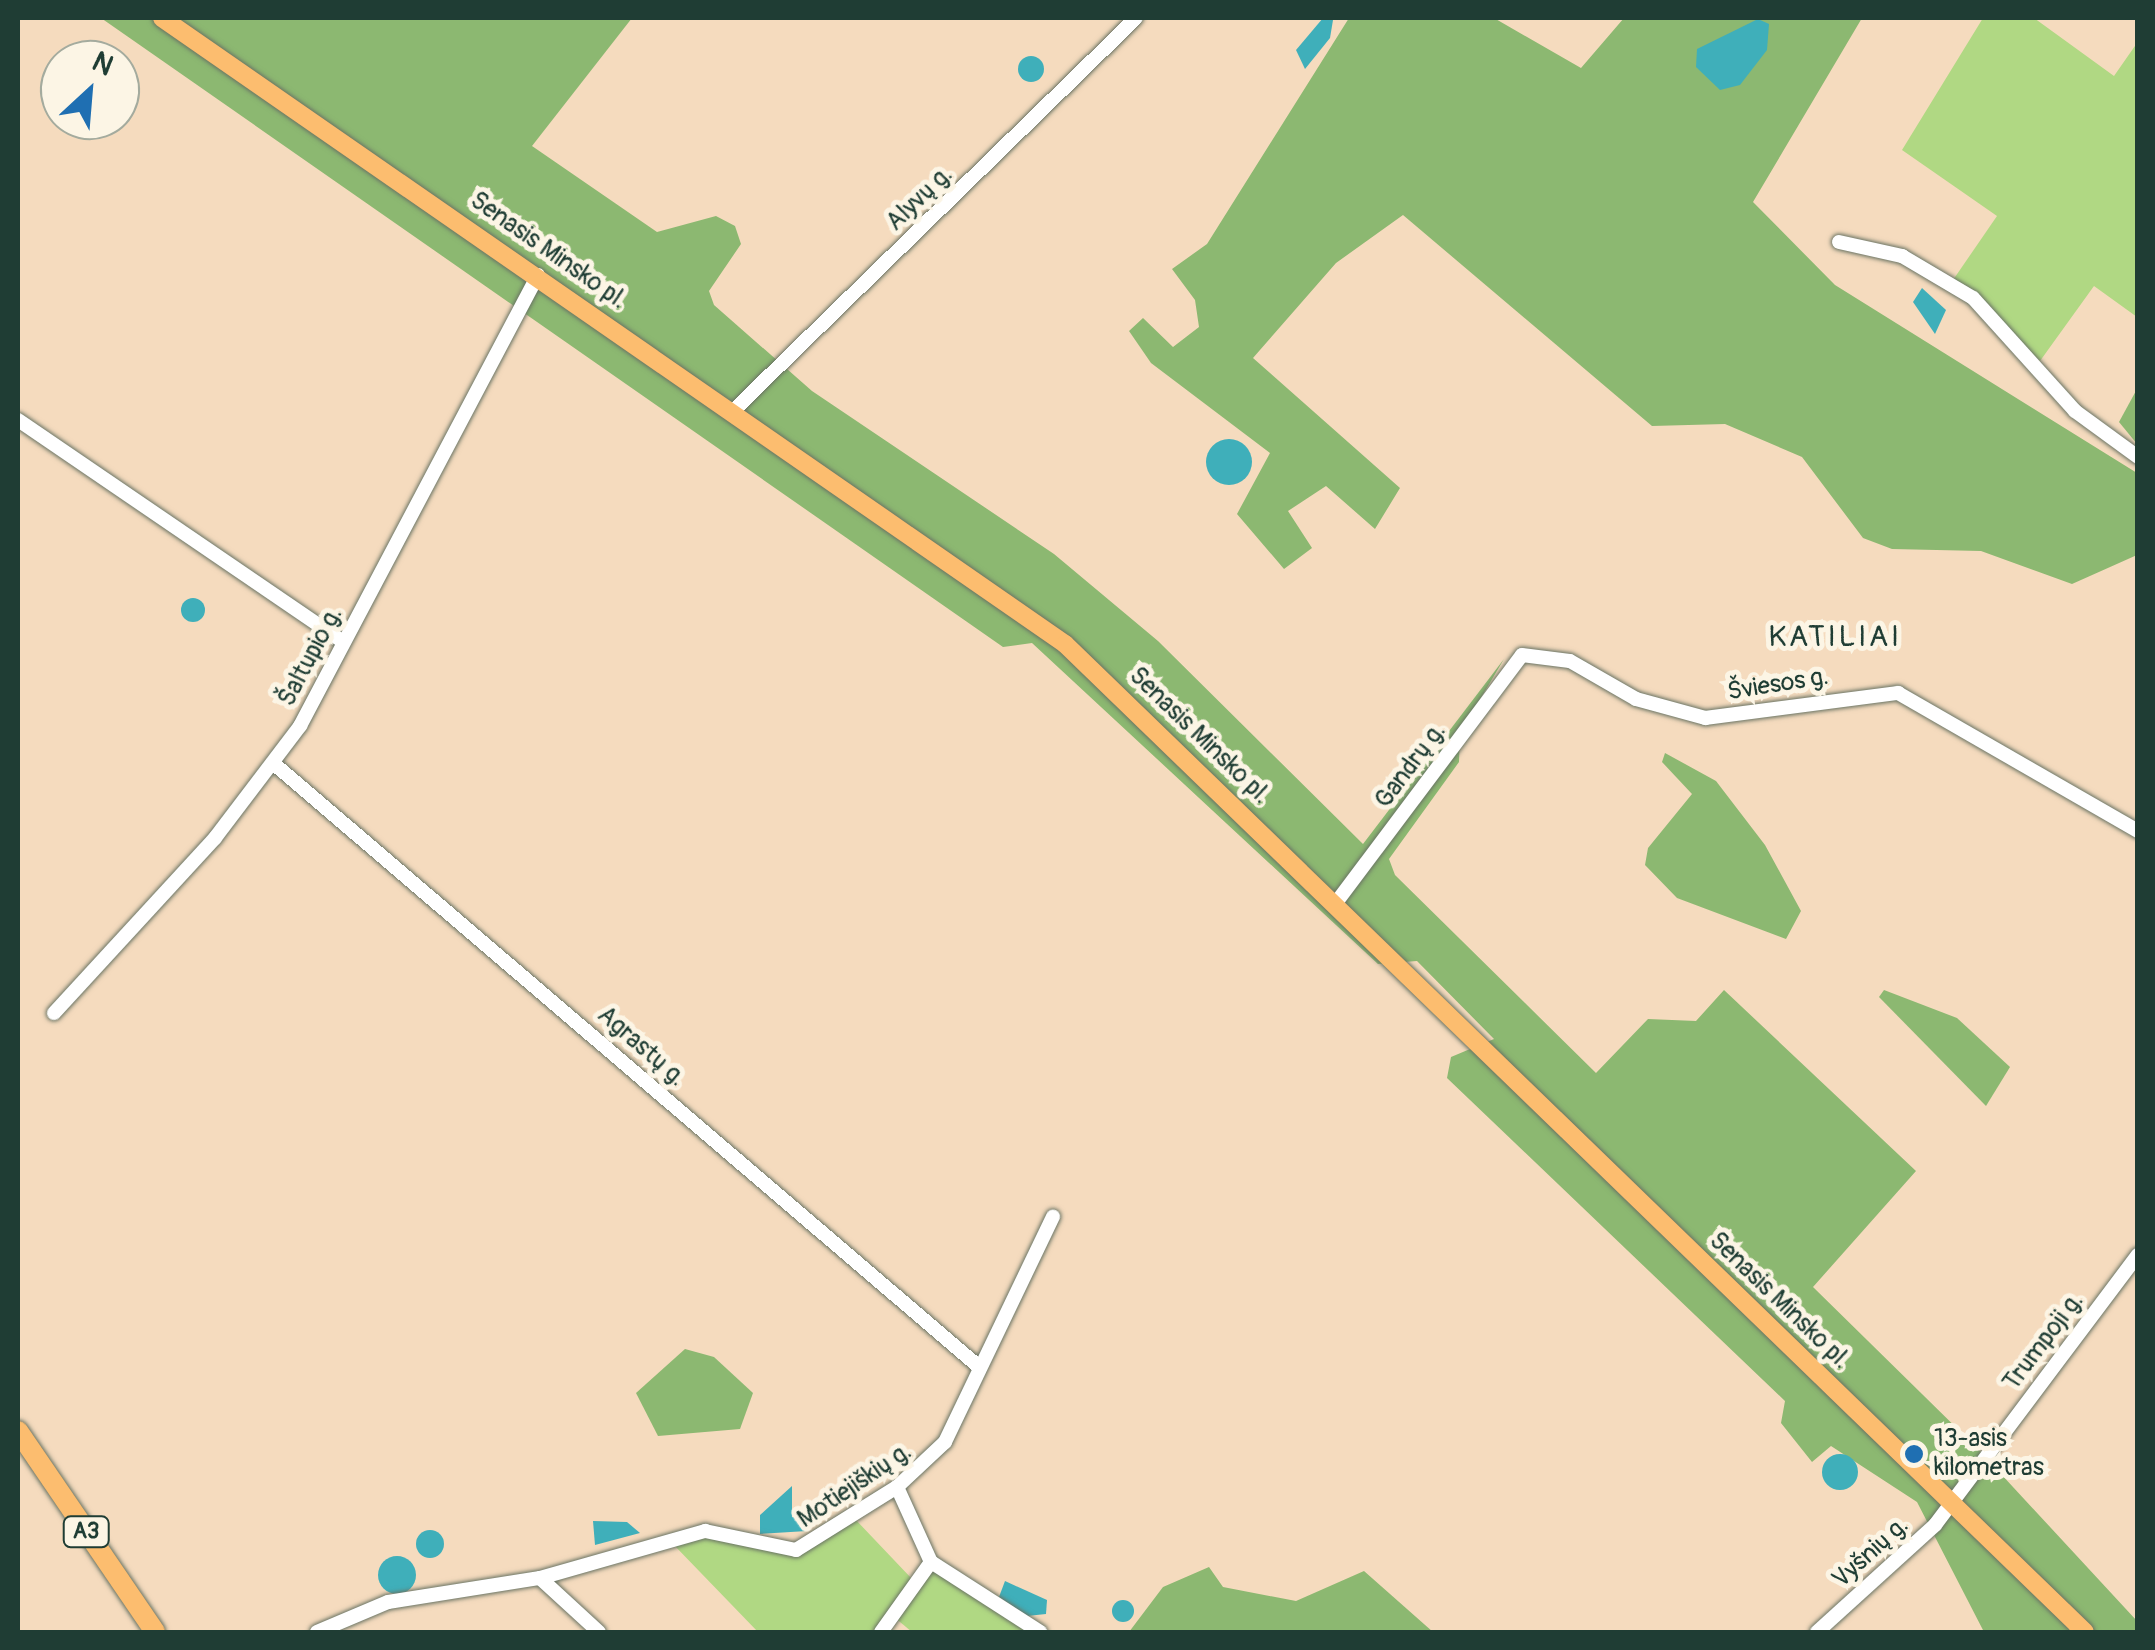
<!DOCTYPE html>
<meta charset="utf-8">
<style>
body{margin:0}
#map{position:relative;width:2155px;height:1650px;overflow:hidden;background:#f5dbbe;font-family:Pangolin,sans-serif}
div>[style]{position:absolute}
.green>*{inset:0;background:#b0d883}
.forest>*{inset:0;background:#8cb871}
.water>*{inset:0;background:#3fafba}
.round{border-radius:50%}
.roads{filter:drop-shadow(0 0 2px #6a7464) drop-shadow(0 0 2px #6a7464)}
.minor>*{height:14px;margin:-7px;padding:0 7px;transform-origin:7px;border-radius:7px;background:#fff}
.major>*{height:18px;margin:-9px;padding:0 9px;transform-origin:9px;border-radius:9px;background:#fcbd6f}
.highway>*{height:20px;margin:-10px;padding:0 10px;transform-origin:10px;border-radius:10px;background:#fcbd6f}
.dots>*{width:28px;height:28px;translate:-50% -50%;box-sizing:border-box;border:5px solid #fcf5e5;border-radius:50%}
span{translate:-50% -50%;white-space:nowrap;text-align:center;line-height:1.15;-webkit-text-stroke:10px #fcf5e5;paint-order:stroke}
.shield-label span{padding:2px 8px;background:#fcf5e5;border:2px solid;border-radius:8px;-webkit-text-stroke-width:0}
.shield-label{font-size:22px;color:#1f3d34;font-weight:700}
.street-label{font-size:25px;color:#1f3d34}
.poi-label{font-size:25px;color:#1f3d34}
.left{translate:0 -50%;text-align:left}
.quarter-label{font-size:30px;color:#1f3d34;letter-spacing:2.5px}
.frame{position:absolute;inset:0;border:20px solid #1f3d34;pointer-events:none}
.north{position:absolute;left:40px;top:40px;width:100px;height:100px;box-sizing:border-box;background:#fcf5e5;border:2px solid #a4ab9e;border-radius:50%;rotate:26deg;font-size:28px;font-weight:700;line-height:40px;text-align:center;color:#1f3d34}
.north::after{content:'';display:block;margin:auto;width:35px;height:45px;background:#1f6fb2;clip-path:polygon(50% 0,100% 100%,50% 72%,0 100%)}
</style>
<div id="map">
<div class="green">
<i style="clip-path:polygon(1983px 18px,2034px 18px,2114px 76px,2137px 43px,2137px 317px,2094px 286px,2040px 361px,1953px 280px,1997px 216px,1902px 150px)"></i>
<i style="clip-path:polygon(855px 1519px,913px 1580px,878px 1632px,758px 1632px,672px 1543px,715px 1533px,800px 1553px)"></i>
<i style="clip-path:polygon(930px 1568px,1035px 1632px,912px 1632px,894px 1617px)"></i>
</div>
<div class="forest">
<i style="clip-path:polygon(101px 18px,632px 18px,532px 146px,657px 232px,716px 216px,735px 226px,741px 244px,709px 291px,714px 305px,812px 391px,1054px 554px,1158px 641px,1363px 844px,1504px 659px,1460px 733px,1459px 762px,1389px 859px,1395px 875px,1596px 1073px,1648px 1019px,1696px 1021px,1724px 990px,1916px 1171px,1813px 1287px,1977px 1448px,2137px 1621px,2137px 1632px,1984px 1632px,1917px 1502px,1831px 1446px,1812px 1462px,1781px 1423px,1785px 1401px,1447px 1078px,1451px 1057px,1494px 1039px,1417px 961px,1378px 964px,1032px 643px,1003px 647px)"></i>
<i style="clip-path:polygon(1349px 18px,1494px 18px,1581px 68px,1624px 18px,1862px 18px,1753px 202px,1835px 285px,2137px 473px,2137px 555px,2072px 584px,1981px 551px,1892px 549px,1863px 538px,1802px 457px,1725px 424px,1652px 426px,1403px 215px,1336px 263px,1253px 358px,1400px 488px,1375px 529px,1326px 486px,1288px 511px,1312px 548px,1284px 569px,1237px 514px,1270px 453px,1151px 363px,1129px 331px,1143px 318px,1173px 347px,1199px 327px,1195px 300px,1172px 269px,1207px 244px)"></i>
<i style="clip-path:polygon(2137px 389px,2137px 444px,2119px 422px)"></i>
<i style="clip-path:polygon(1665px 753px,1716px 781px,1765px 845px,1801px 911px,1786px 939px,1677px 898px,1645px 865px,1648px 848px,1692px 794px,1662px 762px)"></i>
<i style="clip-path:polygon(1884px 990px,1957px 1018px,2010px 1067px,1986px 1106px,1879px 997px)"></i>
<i style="clip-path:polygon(685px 1349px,714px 1357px,753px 1393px,740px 1429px,658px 1436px,636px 1393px)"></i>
<i style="clip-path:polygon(1209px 1567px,1223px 1587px,1296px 1601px,1364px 1571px,1433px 1632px,1129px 1632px,1163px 1587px)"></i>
</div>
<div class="water">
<i style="clip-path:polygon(1323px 18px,1333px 20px,1330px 38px,1305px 69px,1296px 50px)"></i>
<i style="clip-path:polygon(1758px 19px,1769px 24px,1767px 50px,1740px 85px,1720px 90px,1696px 67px,1697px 49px)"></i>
<i class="round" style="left:1018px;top:56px;width:26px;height:26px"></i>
<i style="clip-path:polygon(1922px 288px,1946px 310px,1935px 334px,1913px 302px)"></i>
<i class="round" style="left:1206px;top:439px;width:46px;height:46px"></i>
<i class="round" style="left:181px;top:598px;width:24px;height:24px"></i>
<i class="round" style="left:1822px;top:1454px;width:36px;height:36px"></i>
<i style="clip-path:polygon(792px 1486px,792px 1517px,809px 1518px,807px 1531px,760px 1534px,760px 1515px)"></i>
<i style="clip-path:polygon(593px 1521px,627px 1522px,640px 1533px,595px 1545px)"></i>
<i class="round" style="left:416px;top:1530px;width:28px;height:28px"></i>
<i class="round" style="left:378px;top:1556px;width:38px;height:38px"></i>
<i style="clip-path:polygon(1005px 1581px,1047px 1600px,1046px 1614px,1027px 1616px,999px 1597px)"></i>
<i class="round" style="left:1112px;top:1600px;width:22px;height:22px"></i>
</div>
<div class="roads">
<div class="minor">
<i style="left:1839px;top:242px;width:65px;rotate:12.5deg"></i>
<i style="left:1902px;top:256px;width:82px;rotate:30.6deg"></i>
<i style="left:1973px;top:298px;width:152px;rotate:47.9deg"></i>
<i style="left:2075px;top:411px;width:78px;rotate:36.1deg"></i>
<i style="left:734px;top:410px;width:561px;rotate:-44.28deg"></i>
<i style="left:18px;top:420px;width:394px;rotate:34.3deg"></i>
<i style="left:273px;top:763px;width:928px;rotate:40.54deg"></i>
<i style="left:1335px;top:904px;width:311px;rotate:-53.1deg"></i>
<i style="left:1522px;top:655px;width:48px;rotate:7.1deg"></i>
<i style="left:1570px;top:661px;width:76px;rotate:29.9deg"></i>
<i style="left:1636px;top:699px;width:72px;rotate:15.4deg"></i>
<i style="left:1705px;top:718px;width:195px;rotate:-7.4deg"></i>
<i style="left:1898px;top:693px;width:277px;rotate:29.9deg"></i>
<i style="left:54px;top:1013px;width:238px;rotate:-47.4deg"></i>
<i style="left:215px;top:838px;width:141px;rotate:-52.8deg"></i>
<i style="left:300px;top:726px;width:510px;rotate:-62.18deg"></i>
<i style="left:897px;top:1487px;width:82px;rotate:65.6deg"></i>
<i style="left:931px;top:1562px;width:130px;rotate:32.7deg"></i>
<i style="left:540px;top:1578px;width:172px;rotate:-15.9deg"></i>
<i style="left:705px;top:1531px;width:93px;rotate:11.8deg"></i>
<i style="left:796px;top:1550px;width:119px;rotate:-32deg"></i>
<i style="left:897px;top:1487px;width:66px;rotate:-43.2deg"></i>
<i style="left:945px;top:1442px;width:250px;rotate:-64.4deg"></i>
<i style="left:317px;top:1632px;width:77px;rotate:-22.9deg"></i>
<i style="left:388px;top:1602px;width:154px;rotate:-9deg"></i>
<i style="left:540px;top:1578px;width:80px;rotate:42.5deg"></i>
<i style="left:881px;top:1632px;width:86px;rotate:-54.5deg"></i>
<i style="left:1817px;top:1632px;width:159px;rotate:-42.2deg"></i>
<i style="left:1935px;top:1525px;width:338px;rotate:-53.1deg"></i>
</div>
<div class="major">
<i style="left:162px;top:18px;width:1099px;rotate:34.73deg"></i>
<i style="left:1065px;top:644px;width:1420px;rotate:44.09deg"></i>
</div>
<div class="highway">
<i style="left:18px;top:1431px;width:243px;rotate:55.7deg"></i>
</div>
</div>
<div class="dots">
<i style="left:1914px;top:1454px;background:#1f6fb2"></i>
</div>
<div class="shield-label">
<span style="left:86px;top:1532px">A3</span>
</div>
<div class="street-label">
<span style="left:920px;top:199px;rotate:-44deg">Alyvų g.</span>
<span style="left:548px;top:251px;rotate:35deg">Senasis Minsko pl.</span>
<span style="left:311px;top:657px;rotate:-62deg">Šaltupio g.</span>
<span style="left:1778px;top:685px;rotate:-9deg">Šviesos g.</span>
<span style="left:1199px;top:736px;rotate:44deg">Senasis Minsko pl.</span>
<span style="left:1411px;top:766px;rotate:-53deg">Gandrų g.</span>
<span style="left:641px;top:1047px;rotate:41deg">Agrastų g.</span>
<span style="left:1779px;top:1301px;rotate:44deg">Senasis Minsko pl.</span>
<span style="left:2044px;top:1342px;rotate:-53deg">Trumpoji g.</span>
<span style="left:855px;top:1486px;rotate:-34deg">Motiejiškių g.</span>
<span style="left:1871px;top:1553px;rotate:-42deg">Vyšnių g.</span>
</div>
<div class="poi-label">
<span class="left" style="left:1934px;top:1454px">13-asis<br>kilometras</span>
</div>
<div class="quarter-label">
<span style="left:1835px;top:637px">KATILIAI</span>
</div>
<div class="frame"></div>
<div class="north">N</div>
</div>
